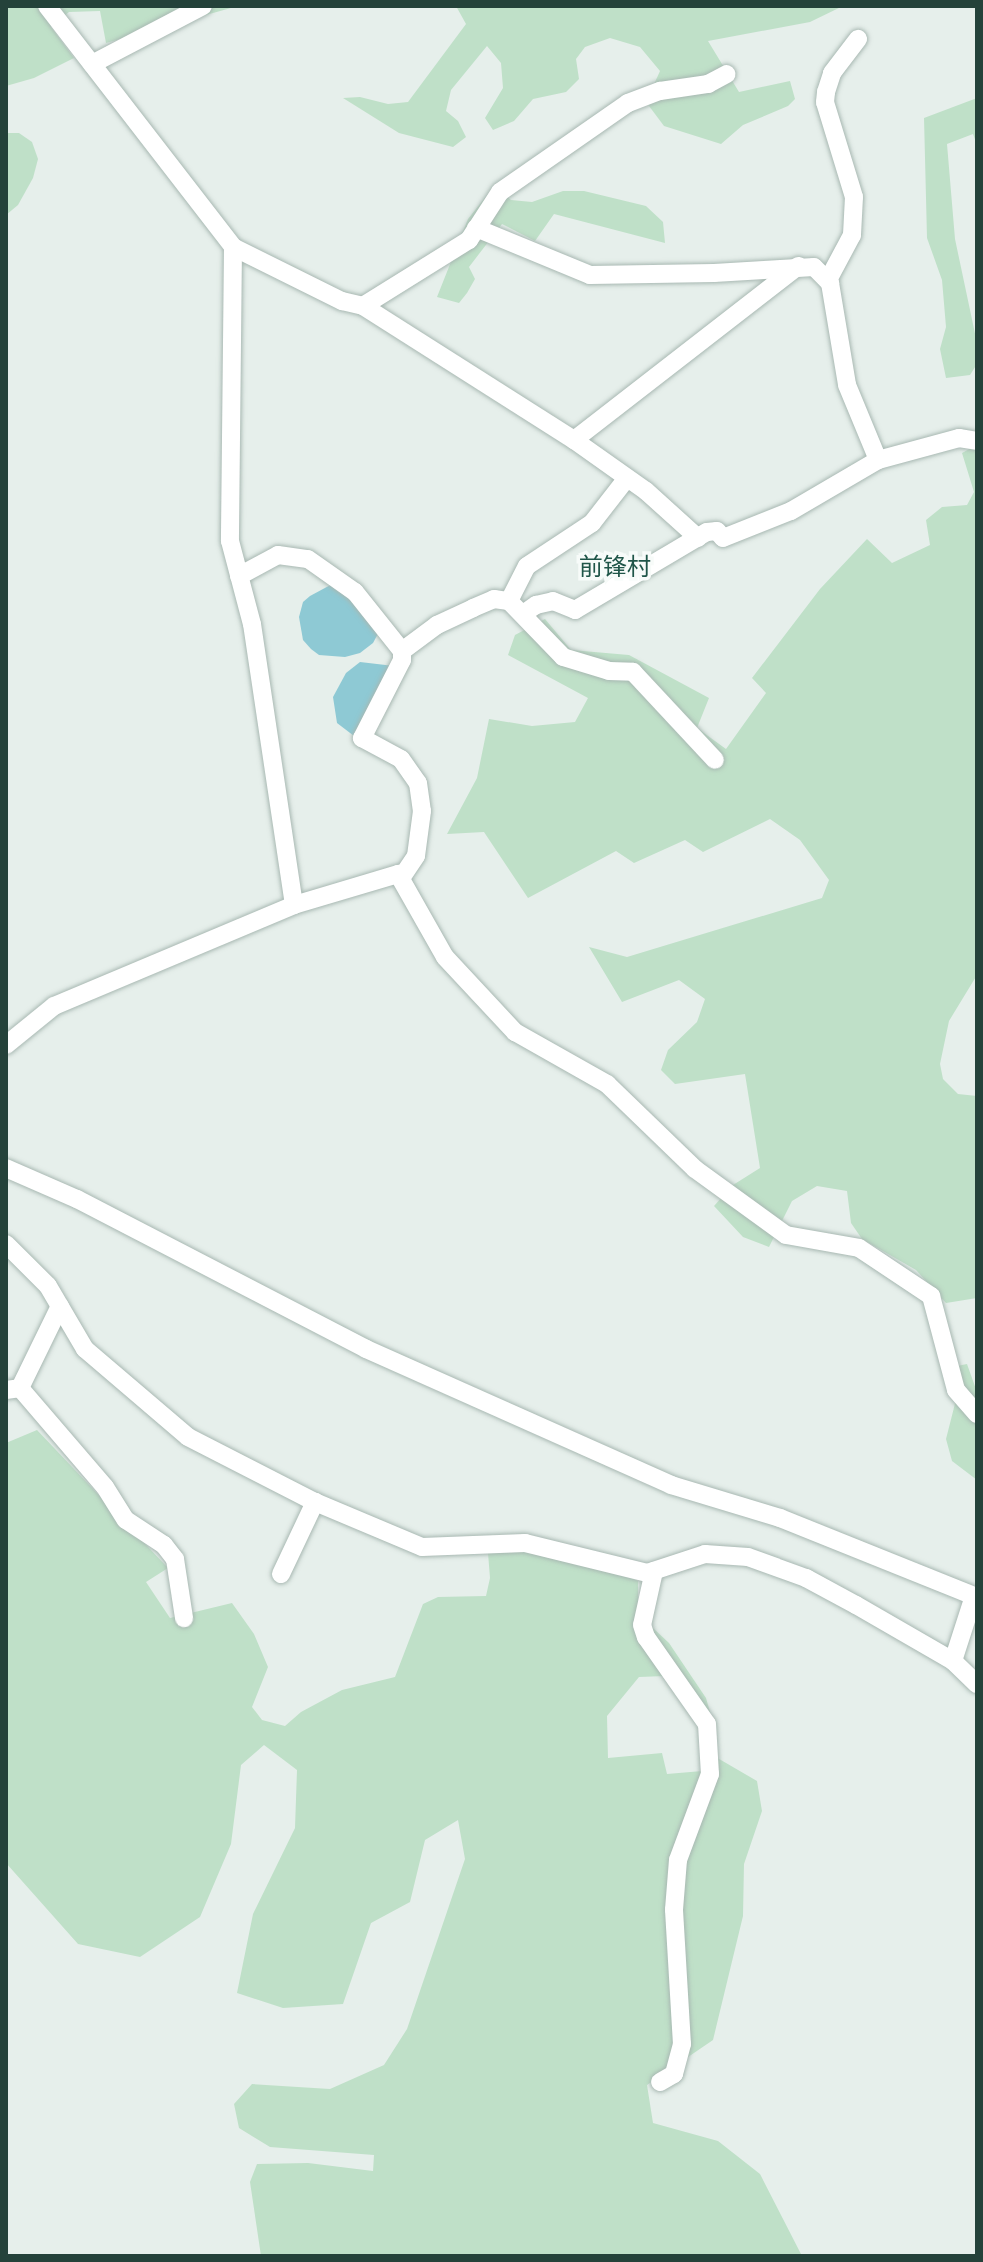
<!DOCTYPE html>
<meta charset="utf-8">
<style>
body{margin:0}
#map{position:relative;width:983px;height:2262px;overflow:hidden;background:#e6efeb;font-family:Arial,"Noto Sans SC",sans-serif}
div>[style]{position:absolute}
.green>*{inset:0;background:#bfe0c8}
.water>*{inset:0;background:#8ec9d4}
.roads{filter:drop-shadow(0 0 2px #a8b8b2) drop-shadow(0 0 2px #a8b8b2)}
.minor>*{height:18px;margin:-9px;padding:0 9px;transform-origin:9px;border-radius:9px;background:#fff}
span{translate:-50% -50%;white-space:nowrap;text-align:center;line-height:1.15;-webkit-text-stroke:7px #f7fbf9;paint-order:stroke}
.quarter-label{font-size:24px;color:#1f5548}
.frame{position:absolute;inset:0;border:8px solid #24423a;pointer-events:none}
</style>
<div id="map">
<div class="green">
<i style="clip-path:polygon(6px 6px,238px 6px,106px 43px,100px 11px,69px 12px,51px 27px,74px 58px,34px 78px,6px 86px)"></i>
<i style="clip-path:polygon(456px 6px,843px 6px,810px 22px,708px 41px,739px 92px,790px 81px,795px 99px,788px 106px,743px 125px,721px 144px,664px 126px,646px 102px,660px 71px,640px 47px,610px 38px,585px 47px,576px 59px,579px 79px,566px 92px,533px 99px,514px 121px,493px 130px,485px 118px,503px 88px,501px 63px,487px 46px,451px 90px,446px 111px,458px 121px,466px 137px,453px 147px,399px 133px,343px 98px,360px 97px,388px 104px,408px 102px,466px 24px)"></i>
<i style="clip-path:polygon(977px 98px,977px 145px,973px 134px,947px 144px,955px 239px,977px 343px,977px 364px,970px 375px,946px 378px,940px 349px,946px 327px,942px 280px,927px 238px,924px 118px)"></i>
<i style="clip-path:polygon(6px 133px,19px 133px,32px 142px,38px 159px,33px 178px,18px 205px,6px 215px)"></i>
<i style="clip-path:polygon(495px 185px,511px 200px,532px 202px,563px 191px,584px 191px,646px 206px,663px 222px,665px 243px,554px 214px,535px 241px,502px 224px,469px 267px,475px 279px,467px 293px,459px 303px,437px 297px,468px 219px)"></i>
<i style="clip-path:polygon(973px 447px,977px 448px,977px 975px,949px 1021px,940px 1064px,943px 1079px,958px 1094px,977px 1096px,977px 1298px,946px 1303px,916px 1270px,862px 1239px,851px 1223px,847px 1191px,817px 1186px,792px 1201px,769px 1247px,743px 1237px,714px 1206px,733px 1185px,760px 1168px,745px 1074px,675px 1084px,661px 1070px,668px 1050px,697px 1022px,705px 999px,679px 980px,622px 1002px,589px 947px,627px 957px,822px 898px,829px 880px,800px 840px,770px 819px,703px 852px,685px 840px,634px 863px,616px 851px,528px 898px,484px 832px,447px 834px,477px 778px,489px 719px,532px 726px,575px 722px,588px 698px,508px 655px,515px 635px,545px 619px,571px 650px,629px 655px,709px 698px,697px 728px,726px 749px,766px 693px,752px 678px,820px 589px,867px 539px,892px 563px,930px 545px,926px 520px,942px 507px,967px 505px,974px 492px,962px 453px)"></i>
<i style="clip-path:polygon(967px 1364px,977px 1392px,977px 1480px,952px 1461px,946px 1439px,960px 1384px,957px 1366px)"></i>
<i style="clip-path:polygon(37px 1430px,168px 1568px,146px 1582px,170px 1618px,232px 1603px,254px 1634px,268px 1667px,252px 1707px,262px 1720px,285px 1726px,301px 1712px,342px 1690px,395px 1677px,423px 1604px,438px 1597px,486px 1596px,490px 1578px,488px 1553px,514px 1547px,611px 1569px,638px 1581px,638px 1614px,669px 1643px,706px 1698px,712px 1719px,665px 1676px,639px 1677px,607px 1716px,608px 1758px,662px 1753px,667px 1774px,714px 1770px,714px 1756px,757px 1781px,762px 1811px,744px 1864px,743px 1916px,713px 2040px,647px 2085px,653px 2123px,718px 2141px,760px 2174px,802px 2256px,261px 2256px,250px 2182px,257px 2164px,308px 2163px,373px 2171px,374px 2155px,270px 2147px,239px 2128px,234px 2104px,252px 2084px,330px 2089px,384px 2065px,407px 2029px,465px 1859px,458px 1820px,425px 1840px,410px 1902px,371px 1923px,343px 2004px,283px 2008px,237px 1993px,253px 1914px,295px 1828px,297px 1770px,264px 1745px,241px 1765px,231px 1844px,200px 1917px,140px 1957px,78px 1944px,6px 1863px,6px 1443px)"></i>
</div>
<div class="water">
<i style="clip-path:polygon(336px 582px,380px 630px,373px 643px,360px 653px,345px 657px,319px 655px,311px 649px,303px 640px,299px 617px,303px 602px,310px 596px)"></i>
<i style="clip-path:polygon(360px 662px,394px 666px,358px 739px,337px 723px,333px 697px,346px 673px)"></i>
</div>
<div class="roads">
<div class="minor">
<i style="left:47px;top:6px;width:304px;rotate:52.3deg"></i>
<i style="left:233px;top:247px;width:294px;rotate:90.6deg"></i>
<i style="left:230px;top:541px;width:86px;rotate:75.2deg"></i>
<i style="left:252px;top:624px;width:284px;rotate:81.5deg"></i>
<i style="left:92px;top:64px;width:125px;rotate:-27.6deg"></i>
<i style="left:476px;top:228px;width:123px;rotate:22.4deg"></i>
<i style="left:590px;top:275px;width:124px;rotate:-0.9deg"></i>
<i style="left:714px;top:273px;width:100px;rotate:-3.4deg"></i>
<i style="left:814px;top:267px;width:23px;rotate:45deg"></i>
<i style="left:830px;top:283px;width:103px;rotate:80.5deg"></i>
<i style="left:847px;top:385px;width:81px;rotate:67.5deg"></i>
<i style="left:233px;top:247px;width:122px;rotate:26.4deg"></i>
<i style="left:342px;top:301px;width:22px;rotate:13deg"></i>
<i style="left:363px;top:306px;width:125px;rotate:-31.9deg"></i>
<i style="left:469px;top:240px;width:57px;rotate:-57.1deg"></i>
<i style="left:500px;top:192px;width:156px;rotate:-34.8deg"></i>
<i style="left:628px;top:103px;width:34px;rotate:-21deg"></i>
<i style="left:660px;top:91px;width:49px;rotate:-8.3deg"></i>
<i style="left:708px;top:84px;width:21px;rotate:-28deg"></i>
<i style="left:828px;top:280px;width:51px;rotate:-61.9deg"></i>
<i style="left:852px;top:235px;width:38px;rotate:-87deg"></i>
<i style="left:854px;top:197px;width:99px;rotate:-107deg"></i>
<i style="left:825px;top:102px;width:10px;rotate:-84deg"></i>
<i style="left:826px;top:92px;width:20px;rotate:-72deg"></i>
<i style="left:832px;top:73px;width:43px;rotate:-52.6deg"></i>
<i style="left:363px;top:306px;width:250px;rotate:32.4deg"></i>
<i style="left:574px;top:440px;width:88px;rotate:35.3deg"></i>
<i style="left:646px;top:491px;width:70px;rotate:42.1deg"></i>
<i style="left:574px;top:440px;width:284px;rotate:-37.8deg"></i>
<i style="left:239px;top:576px;width:44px;rotate:-28.3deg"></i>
<i style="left:278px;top:555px;width:30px;rotate:8deg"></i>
<i style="left:308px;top:559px;width:57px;rotate:35.1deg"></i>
<i style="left:355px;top:592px;width:75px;rotate:51.5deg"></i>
<i style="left:402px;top:651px;width:9px;rotate:90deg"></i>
<i style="left:402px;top:660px;width:88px;rotate:117.1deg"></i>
<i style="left:362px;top:738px;width:44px;rotate:28.3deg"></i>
<i style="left:401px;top:759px;width:29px;rotate:55deg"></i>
<i style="left:418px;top:783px;width:28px;rotate:82deg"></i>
<i style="left:422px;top:811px;width:45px;rotate:97.6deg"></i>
<i style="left:416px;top:856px;width:27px;rotate:124deg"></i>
<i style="left:509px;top:601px;width:39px;rotate:-63deg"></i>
<i style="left:527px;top:566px;width:78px;rotate:-33.5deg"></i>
<i style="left:592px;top:523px;width:57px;rotate:-52.1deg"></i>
<i style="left:523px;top:614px;width:16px;rotate:-35deg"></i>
<i style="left:536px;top:605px;width:17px;rotate:-13deg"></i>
<i style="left:553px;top:601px;width:24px;rotate:22deg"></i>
<i style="left:575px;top:610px;width:153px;rotate:-30.6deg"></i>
<i style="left:707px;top:532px;width:10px;rotate:-6deg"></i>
<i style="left:717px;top:531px;width:9px;rotate:49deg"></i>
<i style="left:723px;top:538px;width:73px;rotate:-21.7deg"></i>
<i style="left:791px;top:511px;width:101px;rotate:-30.4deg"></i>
<i style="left:878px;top:460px;width:84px;rotate:-15.2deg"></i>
<i style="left:959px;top:438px;width:18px;rotate:9deg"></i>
<i style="left:402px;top:651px;width:44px;rotate:-36.6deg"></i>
<i style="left:437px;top:625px;width:40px;rotate:-25deg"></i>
<i style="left:473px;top:608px;width:23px;rotate:-23deg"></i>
<i style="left:494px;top:599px;width:15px;rotate:8deg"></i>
<i style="left:509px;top:601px;width:78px;rotate:46deg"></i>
<i style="left:563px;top:657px;width:48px;rotate:16.9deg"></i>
<i style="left:609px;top:671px;width:24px;rotate:2deg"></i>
<i style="left:633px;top:672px;width:120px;rotate:47deg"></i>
<i style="left:6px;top:1045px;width:62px;rotate:-39.1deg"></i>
<i style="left:54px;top:1006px;width:260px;rotate:-22.8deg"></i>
<i style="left:294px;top:905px;width:109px;rotate:-16.6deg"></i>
<i style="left:398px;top:874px;width:95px;rotate:60.5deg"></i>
<i style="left:445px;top:957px;width:103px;rotate:47deg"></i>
<i style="left:515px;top:1032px;width:106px;rotate:29.5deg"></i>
<i style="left:607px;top:1084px;width:122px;rotate:44deg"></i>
<i style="left:695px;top:1169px;width:112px;rotate:36deg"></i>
<i style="left:786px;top:1235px;width:74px;rotate:10.1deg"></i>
<i style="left:859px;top:1248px;width:87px;rotate:33.7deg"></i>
<i style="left:931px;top:1296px;width:97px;rotate:75.1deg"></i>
<i style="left:956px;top:1390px;width:32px;rotate:49deg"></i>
<i style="left:6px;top:1168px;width:77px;rotate:23.6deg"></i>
<i style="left:77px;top:1199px;width:326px;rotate:27.4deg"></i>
<i style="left:366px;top:1349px;width:334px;rotate:24deg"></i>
<i style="left:671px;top:1485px;width:114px;rotate:16.8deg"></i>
<i style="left:780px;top:1518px;width:212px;rotate:21.9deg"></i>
<i style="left:6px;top:1244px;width:59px;rotate:45deg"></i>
<i style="left:48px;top:1286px;width:73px;rotate:59.6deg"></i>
<i style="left:85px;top:1349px;width:135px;rotate:40.5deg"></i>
<i style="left:188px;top:1437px;width:143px;rotate:27.1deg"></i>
<i style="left:315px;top:1502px;width:116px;rotate:22.8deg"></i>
<i style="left:422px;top:1547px;width:103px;rotate:-2.2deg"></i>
<i style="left:525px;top:1543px;width:126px;rotate:13.8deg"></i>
<i style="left:647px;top:1573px;width:61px;rotate:-18.1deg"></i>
<i style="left:705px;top:1554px;width:43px;rotate:4deg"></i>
<i style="left:748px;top:1557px;width:62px;rotate:19.9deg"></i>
<i style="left:806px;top:1578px;width:57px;rotate:28.4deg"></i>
<i style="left:856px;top:1605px;width:112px;rotate:30deg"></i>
<i style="left:953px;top:1661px;width:33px;rotate:44deg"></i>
<i style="left:20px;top:1388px;width:130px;rotate:49.4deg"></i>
<i style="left:105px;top:1487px;width:39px;rotate:58deg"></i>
<i style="left:126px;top:1520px;width:45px;rotate:33.3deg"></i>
<i style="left:164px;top:1545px;width:18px;rotate:52deg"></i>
<i style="left:175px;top:1559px;width:60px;rotate:81.3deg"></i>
<i style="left:6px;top:1390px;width:14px;rotate:-8deg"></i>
<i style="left:20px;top:1388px;width:91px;rotate:-64deg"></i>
<i style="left:654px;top:1571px;width:55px;rotate:102.5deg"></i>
<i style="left:642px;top:1625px;width:13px;rotate:72deg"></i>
<i style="left:646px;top:1637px;width:106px;rotate:55deg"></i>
<i style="left:707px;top:1724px;width:50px;rotate:86.6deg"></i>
<i style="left:710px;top:1774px;width:92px;rotate:110.4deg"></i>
<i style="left:678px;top:1860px;width:50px;rotate:94.6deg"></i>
<i style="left:674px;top:1910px;width:134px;rotate:86.6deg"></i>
<i style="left:682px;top:2044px;width:31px;rotate:105deg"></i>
<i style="left:674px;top:2074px;width:16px;rotate:150deg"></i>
<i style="left:281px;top:1574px;width:80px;rotate:-64.7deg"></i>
<i style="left:953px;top:1661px;width:68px;rotate:-72.1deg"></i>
</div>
</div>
<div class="quarter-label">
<span style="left:615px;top:567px">前锋村</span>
</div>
<div class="frame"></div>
</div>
